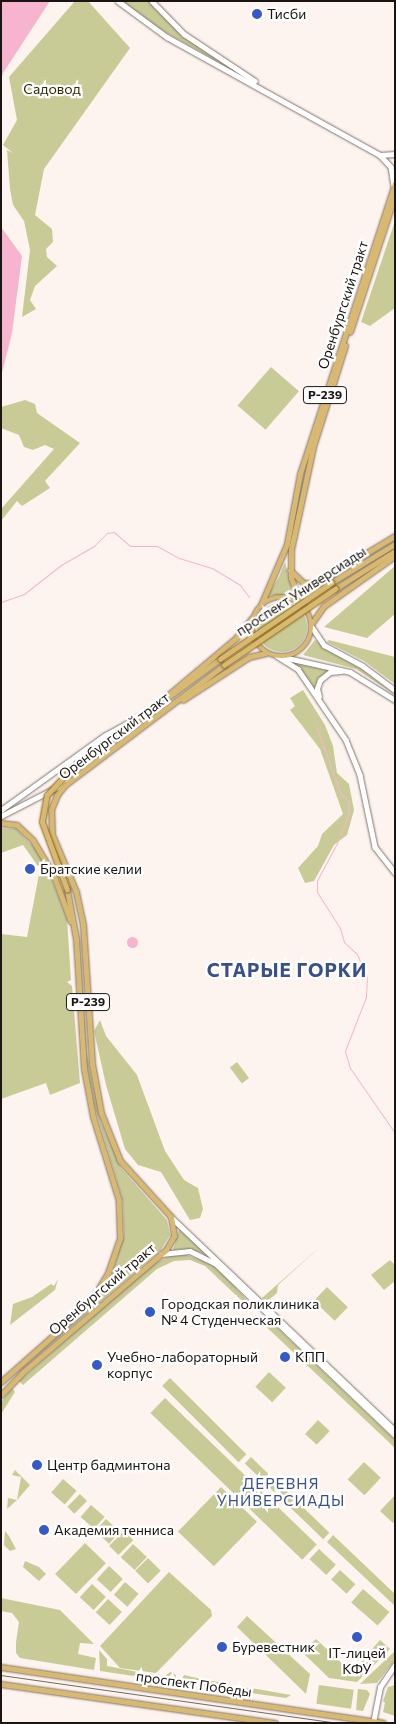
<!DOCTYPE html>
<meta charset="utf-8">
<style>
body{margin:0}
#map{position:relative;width:396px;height:1724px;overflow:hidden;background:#fdf4ef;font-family:Commissioner,sans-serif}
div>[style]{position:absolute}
.green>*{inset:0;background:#c9cb97;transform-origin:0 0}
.round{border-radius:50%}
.water>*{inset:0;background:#f7b4ce}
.stream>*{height:1px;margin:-0.5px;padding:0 0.5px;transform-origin:0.5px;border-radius:0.5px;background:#f7b4ce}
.roads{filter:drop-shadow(0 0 1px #81746d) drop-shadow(0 0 1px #81746d)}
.secondary>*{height:4.5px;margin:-2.25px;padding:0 2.25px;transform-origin:2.25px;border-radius:2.25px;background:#fff}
.primary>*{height:4.5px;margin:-2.25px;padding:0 2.25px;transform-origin:2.25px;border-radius:2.25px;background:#d9b96f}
.primary>.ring{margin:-2.25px;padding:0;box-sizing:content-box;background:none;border:4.5px solid #d9b96f;border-radius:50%}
.tram>*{height:1px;margin:-0.5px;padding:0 0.5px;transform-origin:0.5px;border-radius:0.5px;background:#716a67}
.bridges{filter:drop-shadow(0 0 1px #856210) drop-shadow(0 0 1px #856210)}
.primary-bridge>*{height:4.5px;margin:-2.25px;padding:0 2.25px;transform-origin:2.25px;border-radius:2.25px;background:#d9b96f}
.dots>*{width:14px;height:14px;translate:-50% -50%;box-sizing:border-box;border:2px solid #fff;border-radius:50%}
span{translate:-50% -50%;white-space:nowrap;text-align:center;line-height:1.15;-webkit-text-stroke:4.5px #fff;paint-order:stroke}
.shield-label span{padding:1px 4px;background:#fff;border:1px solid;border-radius:4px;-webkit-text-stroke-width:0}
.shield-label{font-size:12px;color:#1a1512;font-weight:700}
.poi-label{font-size:14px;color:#1a1512}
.left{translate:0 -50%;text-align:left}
.park-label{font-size:14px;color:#2c2d08}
.street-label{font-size:14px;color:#1a1512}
.neighbourhood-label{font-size:15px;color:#3a508b;letter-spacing:1px}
.district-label{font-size:19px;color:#3a508b;font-weight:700;letter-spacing:1px}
.frame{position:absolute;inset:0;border:2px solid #1a1512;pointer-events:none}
</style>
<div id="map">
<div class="green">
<i style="clip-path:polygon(75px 1px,88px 1px,130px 48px,44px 169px,35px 215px,52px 229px,53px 242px,46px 249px,47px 257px,57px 266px,35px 286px,30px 300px,36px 309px,22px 317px,30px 250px,24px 221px,13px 205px,10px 189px,7px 150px,13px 153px,3px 145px,17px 120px,9px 77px)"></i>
<i style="clip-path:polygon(149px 1px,180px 34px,253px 81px,152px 25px,123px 2px)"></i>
<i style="clip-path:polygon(395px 221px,395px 308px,370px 326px,361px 322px)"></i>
<i style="left:271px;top:367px;width:37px;height:51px;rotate:41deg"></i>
<i style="clip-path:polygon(25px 400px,35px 404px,37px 413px,80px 443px,45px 481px,50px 488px,22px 506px,17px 501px,1px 521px,1px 509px,54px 449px,45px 445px,33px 450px,24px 447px,19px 435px,1px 428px,1px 407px)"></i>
<i style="clip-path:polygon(285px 562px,293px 596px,268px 595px,279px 577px)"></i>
<i style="clip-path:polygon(395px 566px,395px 614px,367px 638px,324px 627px)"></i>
<i class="round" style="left:257px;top:602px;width:50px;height:50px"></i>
<i style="clip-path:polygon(315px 640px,363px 670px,394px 694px,356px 669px,303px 655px)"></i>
<i style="clip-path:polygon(329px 640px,395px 657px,395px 684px,364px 661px,327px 642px)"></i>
<i style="clip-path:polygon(292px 662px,311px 665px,330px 669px,319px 678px,314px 688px,300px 668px)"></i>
<i style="clip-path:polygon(303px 690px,325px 725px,333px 746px,337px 773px,349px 784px,354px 810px,347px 835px,334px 845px,314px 881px,305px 883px,298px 868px,318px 846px,322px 834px,343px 814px,320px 749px,290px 710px,295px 706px,290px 698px)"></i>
<i style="clip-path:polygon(1px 828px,16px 829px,34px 847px,49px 872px,67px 919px,71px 980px,67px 982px,72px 986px,80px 1083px,50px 1095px,46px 1083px,1px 1099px,1px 934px,27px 937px,40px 869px,23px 845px,1px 853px)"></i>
<i style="clip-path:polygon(79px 935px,87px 1055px,101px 1122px,121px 1168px,167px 1220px,170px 1235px,161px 1250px,15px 1375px,94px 1303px,111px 1277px,124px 1236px,123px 1201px,94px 1105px,85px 1055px)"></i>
<i style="clip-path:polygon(100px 1020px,106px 1036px,137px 1075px,165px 1151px,184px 1180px,198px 1188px,203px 1209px,200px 1218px,190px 1220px,161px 1172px,138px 1165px,125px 1149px,106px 1085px,94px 1031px)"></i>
<i style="left:237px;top:1062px;width:20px;height:9px;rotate:53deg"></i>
<i style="clip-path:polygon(179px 1229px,192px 1241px,209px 1256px,191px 1249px,173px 1250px)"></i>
<i style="clip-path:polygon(322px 1245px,278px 1285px,277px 1293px,266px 1302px,262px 1298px)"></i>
<i style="clip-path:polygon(184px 1254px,215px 1265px,247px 1300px,241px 1300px,205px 1266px,190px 1260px,174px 1261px,157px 1269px,23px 1385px,19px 1381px,152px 1265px,168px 1256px)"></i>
<i style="clip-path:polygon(390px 1260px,395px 1265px,395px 1281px,384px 1290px,371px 1275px)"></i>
<i style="clip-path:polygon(58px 1279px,55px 1290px,10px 1325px,13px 1304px,32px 1297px,51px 1284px,54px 1286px)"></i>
<i style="left:327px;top:1287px;width:29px;height:19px;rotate:44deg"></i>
<i style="clip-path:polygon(268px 1319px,395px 1440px,395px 1448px,260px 1321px)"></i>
<i style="left:269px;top:1372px;width:23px;height:20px;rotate:43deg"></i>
<i style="left:170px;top:1378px;width:108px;height:11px;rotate:45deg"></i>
<i style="clip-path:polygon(12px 1388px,15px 1392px,1px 1414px,1px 1402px)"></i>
<i style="left:165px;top:1398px;width:211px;height:21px;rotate:44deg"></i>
<i style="left:318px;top:1420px;width:16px;height:19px;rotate:43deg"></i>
<i style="left:251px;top:1457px;width:109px;height:9px;rotate:44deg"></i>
<i style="left:364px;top:1462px;width:23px;height:24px;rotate:43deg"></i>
<i style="clip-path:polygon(15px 1470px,30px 1485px,17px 1500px,7px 1509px,8px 1498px,17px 1500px,21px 1477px,12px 1475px)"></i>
<i style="left:63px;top:1479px;width:18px;height:18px;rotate:41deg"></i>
<i style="left:221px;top:1487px;width:50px;height:62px;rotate:44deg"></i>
<i style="left:80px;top:1494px;width:10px;height:18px;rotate:45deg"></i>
<i style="clip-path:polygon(395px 1495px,395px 1520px,393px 1523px,380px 1511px)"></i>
<i style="left:91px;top:1505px;width:18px;height:16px;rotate:41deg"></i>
<i style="left:106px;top:1519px;width:19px;height:16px;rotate:43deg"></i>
<i style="clip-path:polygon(5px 1531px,9px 1536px,16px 1549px,10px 1551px,4px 1545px)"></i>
<i style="left:124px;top:1531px;width:13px;height:21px;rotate:45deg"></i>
<i style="clip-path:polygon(333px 1535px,395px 1594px,395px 1606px,327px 1542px)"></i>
<i style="left:85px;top:1543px;width:29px;height:43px;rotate:44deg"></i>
<i style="left:133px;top:1544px;width:19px;height:18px;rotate:43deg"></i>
<i style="left:319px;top:1549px;width:23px;height:14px;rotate:43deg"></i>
<i style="left:148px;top:1558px;width:18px;height:18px;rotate:45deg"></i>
<i style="clip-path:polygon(25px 1561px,39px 1567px,46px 1574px,39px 1581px,23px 1567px)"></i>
<i style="left:109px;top:1566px;width:19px;height:18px;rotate:43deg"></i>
<i style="left:340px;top:1570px;width:21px;height:13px;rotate:43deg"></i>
<i style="clip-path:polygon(169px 1572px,211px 1610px,212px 1616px,156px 1673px,120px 1668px,100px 1646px)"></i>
<i style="left:125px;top:1582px;width:18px;height:17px;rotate:41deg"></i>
<i style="left:92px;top:1584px;width:19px;height:18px;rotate:43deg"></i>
<i style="left:363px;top:1589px;width:35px;height:18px;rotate:41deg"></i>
<i style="clip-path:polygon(1px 1598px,60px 1610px,94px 1644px,80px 1643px,78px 1654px,96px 1658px,94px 1670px,20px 1658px,16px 1653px,16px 1642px,19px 1622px,12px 1613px,1px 1611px)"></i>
<i style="left:108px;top:1599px;width:19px;height:18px;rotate:43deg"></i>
<i style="clip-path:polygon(247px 1616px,310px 1674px,306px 1694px,237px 1627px)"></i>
<i style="clip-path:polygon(316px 1639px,347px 1668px,347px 1674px,353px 1671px,380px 1640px,390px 1649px,357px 1682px,329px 1678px,302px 1652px)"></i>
<i style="clip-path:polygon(99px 1650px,107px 1659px,107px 1666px,164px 1677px,170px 1672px,176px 1675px,175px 1682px,100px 1671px)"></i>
<i style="clip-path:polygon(395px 1651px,395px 1660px,377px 1683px,360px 1684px)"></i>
<i style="clip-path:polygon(184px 1675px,201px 1679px,193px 1684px,180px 1683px)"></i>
<i style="clip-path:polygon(207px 1680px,218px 1682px,230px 1689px,202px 1685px)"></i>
<i style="left:319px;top:1685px;width:35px;height:19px;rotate:8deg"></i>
<i style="clip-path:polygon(395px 1685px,395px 1716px,383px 1712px,385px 1703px,383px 1701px,388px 1687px)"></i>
<i style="clip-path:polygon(239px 1686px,291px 1695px,286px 1698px,237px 1691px)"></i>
<i style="clip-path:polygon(358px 1689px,367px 1690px,370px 1694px,363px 1711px,356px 1710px)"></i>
</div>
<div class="water">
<i style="clip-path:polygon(1px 1px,50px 1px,3px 73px,1px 81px)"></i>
<i style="clip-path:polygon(1px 227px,22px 256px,12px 333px,1px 377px)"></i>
<i class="round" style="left:126.5px;top:936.5px;width:11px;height:11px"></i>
</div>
<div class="stream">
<i style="left:1px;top:602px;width:24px;rotate:-19deg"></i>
<i style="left:24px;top:594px;width:47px;rotate:-38.1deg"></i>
<i style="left:61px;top:565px;width:39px;rotate:-30deg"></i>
<i style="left:95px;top:545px;width:17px;rotate:-45deg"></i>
<i style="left:107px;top:533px;width:7px;rotate:-8deg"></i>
<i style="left:114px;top:532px;width:21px;rotate:41deg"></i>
<i style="left:130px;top:546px;width:27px"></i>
<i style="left:157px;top:546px;width:25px;rotate:29deg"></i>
<i style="left:179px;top:558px;width:34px;rotate:17deg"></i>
<i style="left:212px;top:568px;width:33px;rotate:31deg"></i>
<i style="left:240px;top:585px;width:15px;rotate:53deg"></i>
<i style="left:316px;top:726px;width:70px;rotate:70deg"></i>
<i style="left:340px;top:792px;width:13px;rotate:48deg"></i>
<i style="left:349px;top:802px;width:14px;rotate:94deg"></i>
<i style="left:348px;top:816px;width:31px;rotate:112deg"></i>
<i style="left:336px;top:845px;width:40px;rotate:118deg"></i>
<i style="left:317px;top:880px;width:12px;rotate:90deg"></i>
<i style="left:317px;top:892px;width:43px;rotate:57.4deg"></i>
<i style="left:340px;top:928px;width:15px;rotate:74deg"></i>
<i style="left:344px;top:942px;width:18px;rotate:43deg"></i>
<i style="left:357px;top:954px;width:25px;rotate:67deg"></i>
<i style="left:367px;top:977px;width:20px;rotate:93deg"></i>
<i style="left:366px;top:997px;width:58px;rotate:111.3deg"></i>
<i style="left:345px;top:1051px;width:18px;rotate:74deg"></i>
<i style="left:350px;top:1068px;width:79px;rotate:55.3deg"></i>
</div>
<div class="roads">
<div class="secondary">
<i style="left:118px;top:1px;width:61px;rotate:36.3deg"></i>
<i style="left:167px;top:37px;width:244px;rotate:29deg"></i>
<i style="left:380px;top:155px;width:16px;rotate:47deg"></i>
<i style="left:391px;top:167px;width:19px;rotate:81deg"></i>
<i style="left:152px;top:1px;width:46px;rotate:45.9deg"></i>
<i style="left:184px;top:34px;width:85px;rotate:33.5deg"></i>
<i style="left:380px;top:155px;width:15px;rotate:-4deg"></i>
<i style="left:312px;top:627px;width:22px;rotate:56deg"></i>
<i style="left:324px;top:645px;width:44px;rotate:28.3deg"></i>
<i style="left:363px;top:666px;width:40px;rotate:37deg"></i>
<i style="left:277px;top:656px;width:25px;rotate:32deg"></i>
<i style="left:298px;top:669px;width:86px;rotate:55.9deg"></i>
<i style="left:346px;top:740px;width:38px;rotate:68deg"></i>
<i style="left:360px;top:775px;width:74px;rotate:78.2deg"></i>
<i style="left:375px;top:847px;width:33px;rotate:52deg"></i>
<i style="left:283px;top:657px;width:69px;rotate:12.6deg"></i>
<i style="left:350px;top:672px;width:53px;rotate:31.9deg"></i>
<i style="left:319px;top:697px;width:8px;rotate:-104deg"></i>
<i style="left:317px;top:689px;width:9px;rotate:-72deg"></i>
<i style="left:320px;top:680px;width:13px;rotate:-39deg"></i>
<i style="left:330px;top:672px;width:11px;rotate:-5deg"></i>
<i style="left:1px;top:810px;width:127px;rotate:-35.7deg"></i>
<i style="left:104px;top:736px;width:39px;rotate:-29deg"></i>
<i style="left:1px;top:816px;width:76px;rotate:-27.2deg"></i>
<i style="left:171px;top:1217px;width:309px;rotate:43.6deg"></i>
<i style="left:161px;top:1254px;width:29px;rotate:-6deg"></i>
<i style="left:190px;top:1251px;width:28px;rotate:26deg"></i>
<i style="left:215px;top:1263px;width:249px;rotate:43.7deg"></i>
<i style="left:373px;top:1723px;width:37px;rotate:-79deg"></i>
<i style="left:380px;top:1687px;width:27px;rotate:-56deg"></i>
</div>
<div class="primary">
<i style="left:350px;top:332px;width:144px;rotate:-71.8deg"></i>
<i style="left:290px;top:570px;width:19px;rotate:43deg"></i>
<i style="left:304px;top:583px;width:13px"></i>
<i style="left:317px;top:583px;width:91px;rotate:-31.1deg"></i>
<i style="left:331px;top:583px;width:75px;rotate:-31.4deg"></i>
<i style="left:335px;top:589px;width:71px;rotate:-32.3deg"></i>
<i class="ring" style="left:252px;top:597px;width:55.5px;height:55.5px"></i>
<i style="left:261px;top:605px;width:66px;rotate:-66.9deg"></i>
<i style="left:287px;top:544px;width:71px;rotate:-79.5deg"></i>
<i style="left:300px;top:474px;width:305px;rotate:-71.9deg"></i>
<i style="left:305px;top:608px;width:10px;rotate:-127deg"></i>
<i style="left:299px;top:600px;width:23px;rotate:-110deg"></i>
<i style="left:291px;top:578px;width:28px;rotate:-90deg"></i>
<i style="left:291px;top:550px;width:105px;rotate:-77.9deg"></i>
<i style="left:313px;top:447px;width:106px;rotate:-72.4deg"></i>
<i style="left:312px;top:623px;width:21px;rotate:-55deg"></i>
<i style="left:324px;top:606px;width:87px;rotate:-35.2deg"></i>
<i style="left:166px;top:697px;width:92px;rotate:-40.1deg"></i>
<i style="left:236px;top:638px;width:26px;rotate:-51deg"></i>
<i style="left:183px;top:700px;width:79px;rotate:-33.1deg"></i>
<i style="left:249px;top:657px;width:17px;rotate:-13deg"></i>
<i style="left:73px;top:767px;width:182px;rotate:-36.3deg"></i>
<i style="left:1px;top:823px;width:16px;rotate:7deg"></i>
<i style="left:17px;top:825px;width:22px;rotate:43deg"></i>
<i style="left:33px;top:840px;width:41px;rotate:59deg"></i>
<i style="left:54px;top:875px;width:49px;rotate:69.7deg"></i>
<i style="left:1px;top:1382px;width:119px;rotate:-41.6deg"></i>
<i style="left:90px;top:1303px;width:35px;rotate:-59deg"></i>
<i style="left:108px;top:1273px;width:36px;rotate:-71deg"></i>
<i style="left:120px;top:1239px;width:38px;rotate:-92deg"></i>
<i style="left:119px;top:1201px;width:88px;rotate:-107.2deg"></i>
<i style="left:93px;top:1117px;width:49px;rotate:-100.6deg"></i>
<i style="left:84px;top:1069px;width:130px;rotate:-93.5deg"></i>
<i style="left:76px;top:939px;width:50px;rotate:-100.4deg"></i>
<i style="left:1px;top:1395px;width:30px;rotate:-46deg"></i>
<i style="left:22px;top:1373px;width:189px;rotate:-40.5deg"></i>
<i style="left:166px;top:1250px;width:16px;rotate:-60deg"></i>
<i style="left:174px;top:1236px;width:19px;rotate:-99deg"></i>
<i style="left:171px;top:1217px;width:76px;rotate:-132.3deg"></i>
<i style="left:120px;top:1161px;width:52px;rotate:-111.6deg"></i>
<i style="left:101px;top:1113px;width:50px;rotate:-100.4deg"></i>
<i style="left:92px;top:1064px;width:139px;rotate:-93.7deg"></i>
<i style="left:83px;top:925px;width:34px;rotate:-102deg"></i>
<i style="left:76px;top:892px;width:62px;rotate:-112.8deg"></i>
<i style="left:52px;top:835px;width:25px;rotate:-92deg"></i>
<i style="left:51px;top:810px;width:16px;rotate:-68deg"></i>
<i style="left:57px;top:795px;width:13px;rotate:-51deg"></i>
<i style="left:65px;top:785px;width:199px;rotate:-37deg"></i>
<i style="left:1px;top:1667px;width:386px;rotate:8.3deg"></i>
<i style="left:1px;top:1684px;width:277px;rotate:8.1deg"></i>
</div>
</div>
<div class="tram">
<i style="left:1px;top:1675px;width:340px;rotate:8.1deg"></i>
</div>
<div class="bridges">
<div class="primary-bridge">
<i style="left:220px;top:659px;width:135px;rotate:-34.4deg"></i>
<i style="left:224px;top:665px;width:135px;rotate:-34.4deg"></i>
<i style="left:67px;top:890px;width:72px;rotate:-110.2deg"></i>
<i style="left:42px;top:822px;width:27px;rotate:-80deg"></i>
<i style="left:47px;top:795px;width:38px;rotate:-47deg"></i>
</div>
</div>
<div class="dots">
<i style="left:257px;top:14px;background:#3659ca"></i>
<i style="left:30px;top:869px;background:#3659ca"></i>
<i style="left:150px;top:1312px;background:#3659ca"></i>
<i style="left:285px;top:1357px;background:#3659ca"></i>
<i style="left:97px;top:1365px;background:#3659ca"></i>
<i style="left:37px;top:1465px;background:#3659ca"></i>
<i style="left:44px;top:1530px;background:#3659ca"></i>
<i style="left:357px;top:1637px;background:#3659ca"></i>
<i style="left:222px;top:1647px;background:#3659ca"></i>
</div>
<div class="shield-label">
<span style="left:325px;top:395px">Р-239</span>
<span style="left:88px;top:1002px">Р-239</span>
</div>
<div class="poi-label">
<span class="left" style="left:267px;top:14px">Тисби</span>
<span class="left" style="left:40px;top:869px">Братские келии</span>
<span class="left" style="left:161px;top:1312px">Городская поликлиника<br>№ 4 Студенческая</span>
<span class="left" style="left:107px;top:1365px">Учебно-лабораторный<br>корпус</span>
<span class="left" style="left:295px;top:1357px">КПП</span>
<span class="left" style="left:47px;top:1465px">Центр бадминтона</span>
<span class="left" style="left:54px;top:1530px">Академия тенниса</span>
<span class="left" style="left:232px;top:1647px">Буревестник</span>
<span style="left:357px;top:1661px">IT-лицей<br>КФУ</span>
</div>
<div class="park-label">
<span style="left:52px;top:89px">Садовод</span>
</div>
<div class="street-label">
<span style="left:343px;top:305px;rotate:-72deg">Оренбургский тракт</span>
<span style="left:301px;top:591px;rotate:-33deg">проспект Универсиады</span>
<span style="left:114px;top:736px;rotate:-37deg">Оренбургский тракт</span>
<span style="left:102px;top:1289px;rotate:-40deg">Оренбургский тракт</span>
<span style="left:194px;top:1684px;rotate:8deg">проспект Победы</span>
</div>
<div class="neighbourhood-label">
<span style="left:281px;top:1492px">ДЕРЕВНЯ<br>УНИВЕРСИАДЫ</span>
</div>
<div class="district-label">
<span style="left:287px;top:970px">СТАРЫЕ ГОРКИ</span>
</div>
<div class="frame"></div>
</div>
